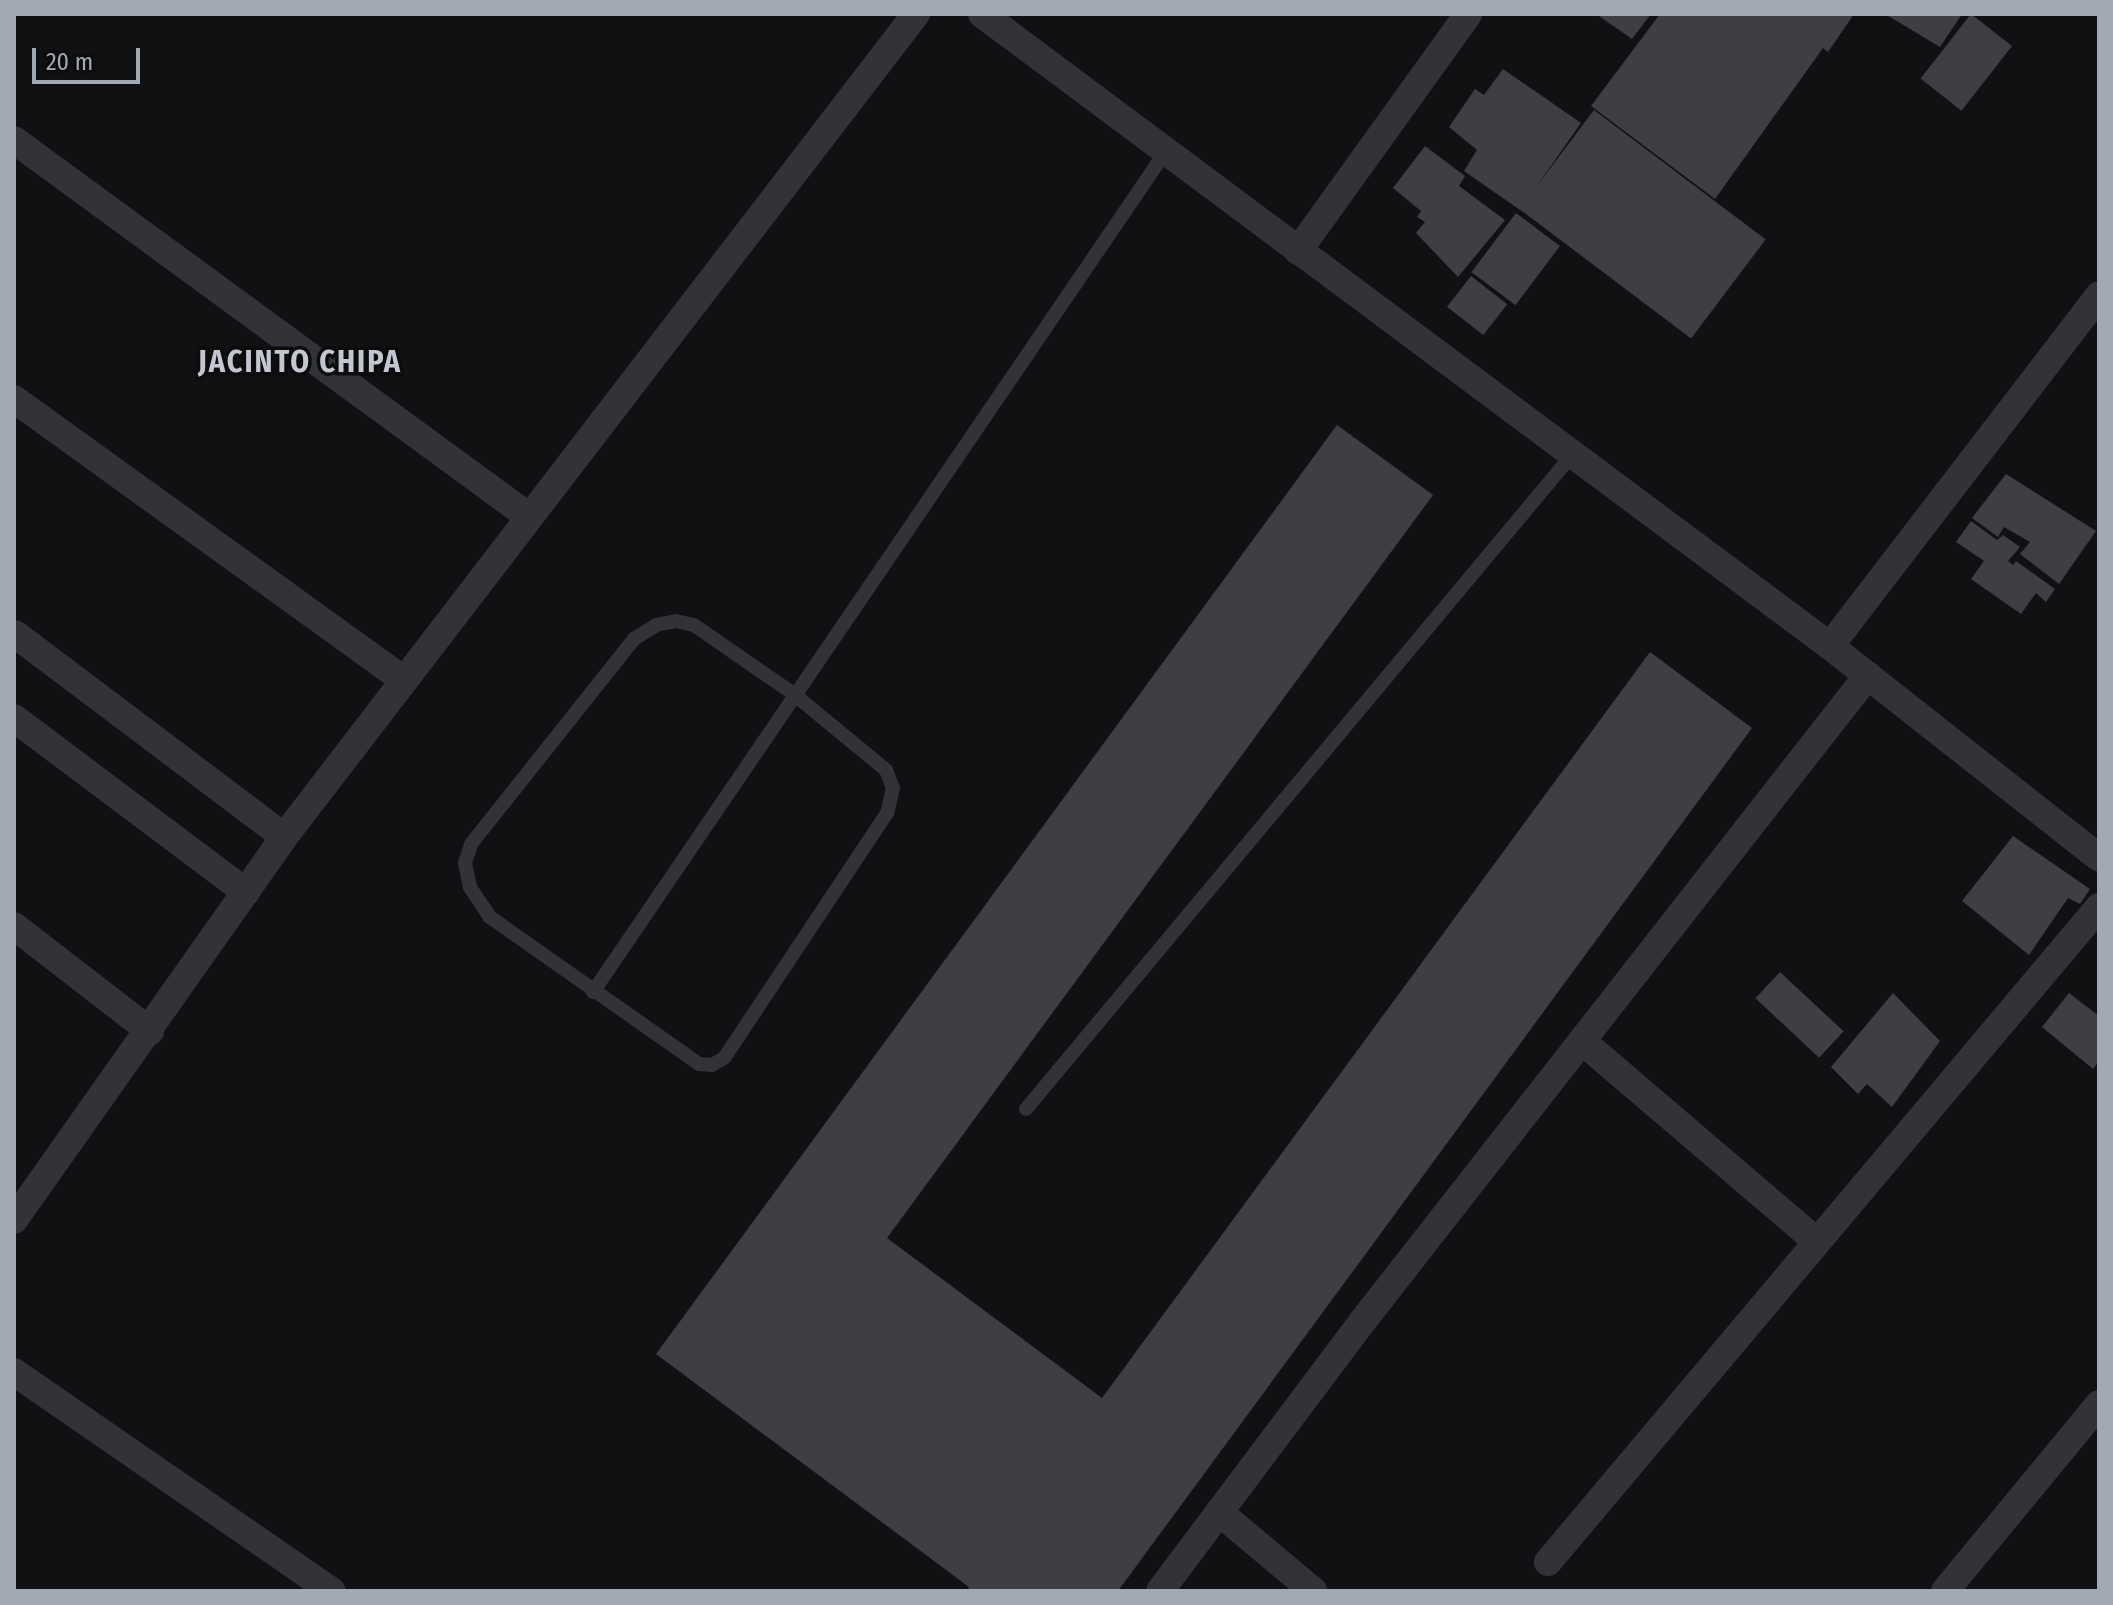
<!DOCTYPE html>
<style>
body{margin:0}
#map{position:relative;width:2113px;height:1605px;overflow:hidden;background:#111113;font-family:"Fira Sans Condensed",sans-serif}
div>[style]{position:absolute}
.building>*{inset:0;background:#3d3f43;transform-origin:0 0}
.service>*{height:14px;margin:-7px;padding:0 7px;transform-origin:7px;border-radius:7px;background:#323338}
.minor>*{height:28px;margin:-14px;padding:0 14px;transform-origin:14px;border-radius:14px;background:#323338}
span{translate:-50% -50%;white-space:nowrap;text-align:center;line-height:1.15;-webkit-text-stroke:7px #0c0c0d;paint-order:stroke}
.district-label{font-size:30px;color:#c3c7d0;font-weight:700;letter-spacing:2px}
.frame{position:absolute;inset:0;border:16px solid #a1a9b4;pointer-events:none}
.scale{position:absolute;left:32px;top:48px;width:108px;height:36px;box-sizing:border-box;border:4px solid #a1a9b4;border-top:0;padding-left:10px;font-size:24px;line-height:28px;white-space:nowrap;color:#a1a9b4;-webkit-text-stroke:6px #0c0c0d;paint-order:stroke}
</style>
<div id="map">
<div class="building">
<i style="clip-path:polygon(1596px 14px,1651px 14px,1632px 39px)"></i>
<i style="clip-path:polygon(1660px 14px,1854px 14px,1828px 52px,1823px 48px,1715px 199px,1591px 106px)"></i>
<i style="clip-path:polygon(1885px 14px,1962px 14px,1940px 47px)"></i>
<i style="left:1971px;top:14px;width:52px;height:82px;rotate:38deg"></i>
<i style="clip-path:polygon(1503px 69px,1581px 123px,1520px 210px,1464px 171px,1477px 150px,1449px 127px,1475px 89px,1484px 95px)"></i>
<i style="left:1594px;top:110px;width:215px;height:124px;rotate:37deg"></i>
<i style="clip-path:polygon(1425px 146px,1465px 176px,1459px 186px,1505px 220px,1458px 277px,1416px 233px,1425px 222px,1417px 217px,1421px 211px,1393px 188px)"></i>
<i style="left:1516px;top:213px;width:55px;height:74px;rotate:37deg"></i>
<i style="left:1471px;top:276px;width:46px;height:39px;rotate:38deg"></i>
<i style="clip-path:polygon(1337px 425px,1433px 495px,887px 1238px,1102px 1398px,1650px 652px,1752px 728px,1118px 1591px,967px 1591px,969px 1587px,656px 1354px)"></i>
<i style="clip-path:polygon(2006px 474px,2096px 531px,2059px 584px,2020px 554px,2030px 542px,2004px 527px,1998px 537px,1972px 518px)"></i>
<i style="clip-path:polygon(1971px 521px,1997px 540px,2003px 535px,2020px 547px,2008px 561px,2013px 565px,2016px 561px,2055px 589px,2046px 602px,2036px 593px,2021px 614px,1971px 579px,1984px 561px,1956px 542px)"></i>
<i style="clip-path:polygon(2013px 836px,2090px 889px,2080px 904px,2068px 898px,2029px 955px,1962px 901px)"></i>
<i style="left:1780px;top:972px;width:87px;height:36px;rotate:43deg"></i>
<i style="clip-path:polygon(1893px 993px,1940px 1041px,1892px 1107px,1867px 1084px,1858px 1094px,1831px 1067px)"></i>
<i style="clip-path:polygon(2069px 993px,2099px 1016px,2099px 1061px,2093px 1069px,2042px 1027px)"></i>
</div>
<div class="service">
<i style="left:676px;top:621px;width:18px;rotate:13deg"></i>
<i style="left:694px;top:625px;width:123px;rotate:34.7deg"></i>
<i style="left:795px;top:695px;width:118px;rotate:39.5deg"></i>
<i style="left:886px;top:770px;width:19px;rotate:69deg"></i>
<i style="left:893px;top:788px;width:26px;rotate:103deg"></i>
<i style="left:887px;top:813px;width:294px;rotate:123.6deg"></i>
<i style="left:724px;top:1058px;width:14px;rotate:150deg"></i>
<i style="left:712px;top:1065px;width:13px;rotate:-176deg"></i>
<i style="left:699px;top:1064px;width:256px;rotate:-144.9deg"></i>
<i style="left:490px;top:917px;width:36px;rotate:-124deg"></i>
<i style="left:470px;top:887px;width:25px;rotate:-102deg"></i>
<i style="left:465px;top:863px;width:20px;rotate:-72deg"></i>
<i style="left:471px;top:844px;width:262px;rotate:-51.5deg"></i>
<i style="left:634px;top:639px;width:26px;rotate:-32deg"></i>
<i style="left:656px;top:625px;width:20px;rotate:-11deg"></i>
<i style="left:593px;top:992px;width:1014px;rotate:-55.73deg"></i>
<i style="left:1026px;top:1109px;width:852px;rotate:-50.14deg"></i>
</div>
<div class="minor">
<i style="left:982px;top:14px;width:1058px;rotate:36.7deg"></i>
<i style="left:1830px;top:646px;width:342px;rotate:38.2deg"></i>
<i style="left:14px;top:140px;width:637px;rotate:36.19deg"></i>
<i style="left:1298px;top:251px;width:292px;rotate:-54.3deg"></i>
<i style="left:14px;top:399px;width:481px;rotate:35.8deg"></i>
<i style="left:15px;top:634px;width:337px;rotate:37deg"></i>
<i style="left:1830px;top:646px;width:442px;rotate:-52.5deg"></i>
<i style="left:14px;top:718px;width:290px;rotate:36.9deg"></i>
<i style="left:14px;top:926px;width:172px;rotate:37.7deg"></i>
<i style="left:1582px;top:1041px;width:309px;rotate:40.5deg"></i>
<i style="left:14px;top:1220px;width:469px;rotate:-54.8deg"></i>
<i style="left:284px;top:837px;width:1038px;rotate:-52.48deg"></i>
<i style="left:14px;top:1372px;width:386px;rotate:34.6deg"></i>
<i style="left:1219px;top:1512px;width:123px;rotate:40deg"></i>
<i style="left:1548px;top:1562px;width:856px;rotate:-49.93deg"></i>
<i style="left:1160px;top:1591px;width:336px;rotate:-53.1deg"></i>
<i style="left:1362px;top:1322px;width:821px;rotate:-51.97deg"></i>
<i style="left:1945px;top:1591px;width:242px;rotate:-50.5deg"></i>
</div>
<div class="district-label">
<span style="left:300px;top:362px">JACINTO CHIPA</span>
</div>
<div class="frame"></div>
<div class="scale">20 m</div>
</div>
